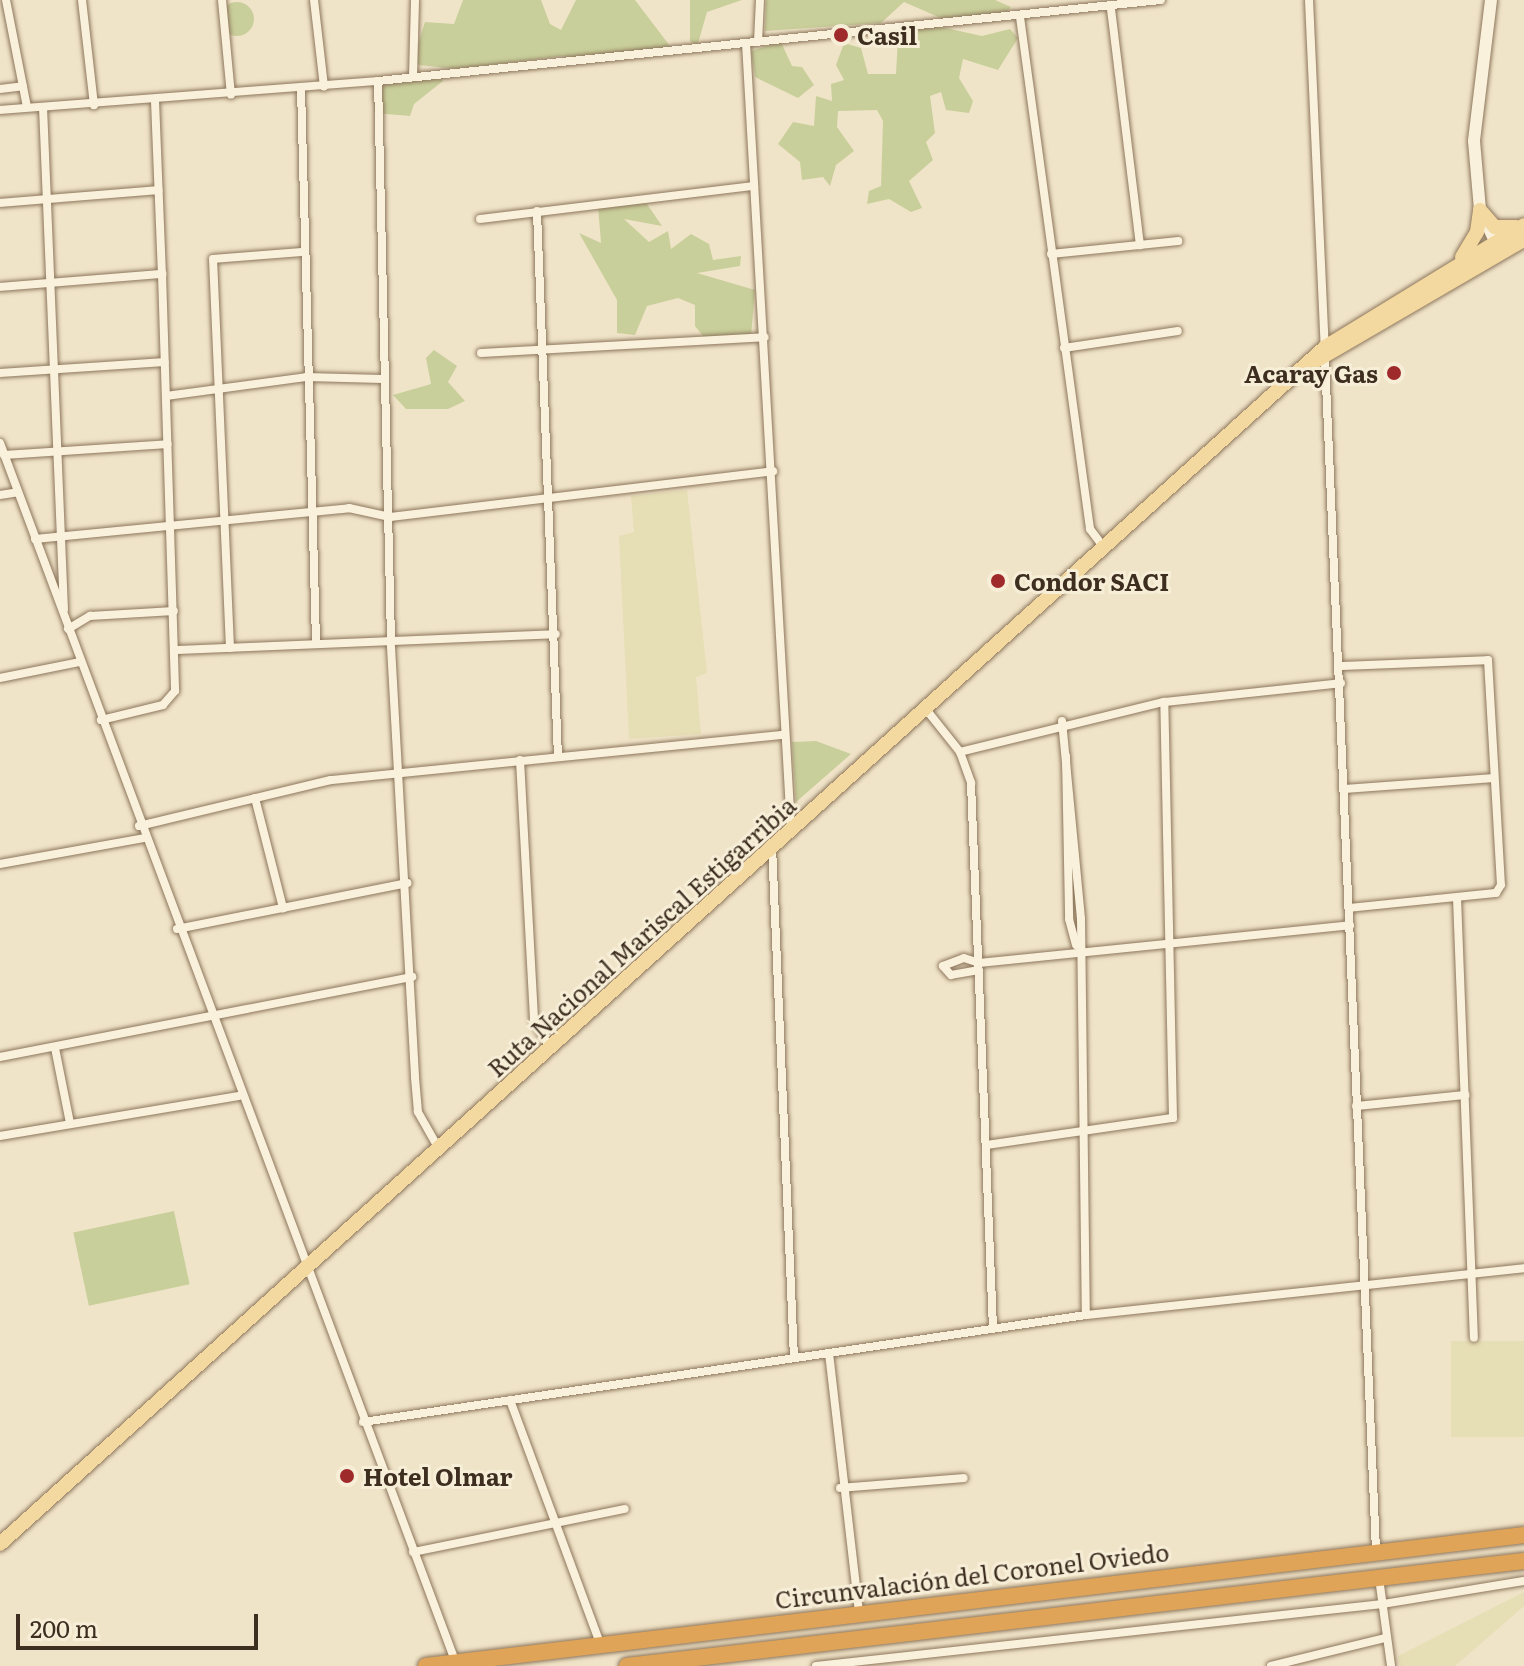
<!DOCTYPE html>
<meta charset="utf-8">
<style>
body{margin:0}
#map{position:relative;width:1524px;height:1666px;overflow:hidden;background:#f0e4c8;font-family:Literata,serif}
div>[style]{position:absolute}
.farmland>*{inset:0;background:#e6deb5;transform-origin:0 0}
.green>*{inset:0;background:#c9cf9b;transform-origin:0 0}
.round{border-radius:50%}
.roads{filter:drop-shadow(0 0 2px #8d765c) drop-shadow(0 0 2px #8d765c)}
.street>*{height:8px;margin:-4px;padding:0 4px;transform-origin:4px;border-radius:4px;background:#faf1dc}
.secondary>*{height:12px;margin:-6px;padding:0 6px;transform-origin:6px;border-radius:6px;background:#faf1dc}
.primary>*{height:14px;margin:-7px;padding:0 7px;transform-origin:7px;border-radius:7px;background:#f3d9a0}
.highway>*{height:16px;margin:-8px;padding:0 8px;transform-origin:8px;border-radius:8px;background:#e0a458}
.dots>*{width:22px;height:22px;translate:-50% -50%;box-sizing:border-box;border:4px solid #f7eed8;border-radius:50%}
span{translate:-50% -50%;white-space:nowrap;text-align:center;line-height:1.15;-webkit-text-stroke:6px #f7eed8;paint-order:stroke}
.poi-label{font-size:24px;color:#3d2e20;font-weight:700}
.left{translate:0 -50%;text-align:left}
.right{translate:-100% -50%;text-align:right}
.street-label{font-size:24px;color:#3d2e20}
.scale{position:absolute;left:16px;top:1614px;width:242px;height:36px;box-sizing:border-box;border:4px solid #3d2e20;border-top:0;padding-left:10px;font-size:24px;line-height:28px;white-space:nowrap;color:#3d2e20;-webkit-text-stroke:6px #f7eed8;paint-order:stroke}
</style>
<div id="map">
<div class="farmland">
<i style="clip-path:polygon(687px 490px,707px 673px,696px 677px,701px 734px,629px 739px,619px 536px,634px 532px,631px 496px)"></i>
<i style="left:1524px;top:1341px;width:96px;height:73px;rotate:90deg"></i>
<i style="clip-path:polygon(1524px 1592px,1524px 1606px,1455px 1666px,1400px 1666px,1398px 1656px)"></i>
</div>
<div class="green">
<i style="clip-path:polygon(463px 0,541px 0,550px 24px,561px 30px,576px 0,635px 0,670px 46px,660px 55px,594px 63px,562px 56px,457px 69px,419px 65px,413px 61px,425px 22px,454px 24px)"></i>
<i style="clip-path:polygon(690px 0,742px 0,707px 12px,697px 47px,690px 41px)"></i>
<i style="clip-path:polygon(766px 0,995px 0,1011px 7px,1005px 14px,943px 19px,904px 2px,881px 23px,765px 31px)"></i>
<i class="round" style="left:220px;top:2px;width:34px;height:34px"></i>
<i style="clip-path:polygon(918px 22px,982px 36px,1010px 29px,1018px 38px,998px 70px,963px 59px,959px 78px,973px 101px,969px 113px,946px 110px,941px 92px,930px 96px,935px 133px,926px 142px,933px 160px,909px 181px,922px 208px,911px 212px,889px 199px,867px 204px,869px 191px,881px 186px,883px 121px,877px 110px,838px 111px,837px 127px,854px 151px,836px 165px,830px 186px,823px 177px,802px 180px,800px 162px,778px 144px,793px 122px,814px 126px,816px 96px,832px 101px,831px 84px,844px 80px,836px 65px,844px 43px,861px 48px,868px 74px,896px 74px,898px 37px)"></i>
<i style="clip-path:polygon(781px 42px,792px 66px,802px 67px,814px 85px,798px 98px,755px 77px,751px 51px)"></i>
<i style="clip-path:polygon(435px 71px,443px 81px,414px 104px,410px 116px,374px 113px,374px 88px)"></i>
<i style="clip-path:polygon(630px 196px,643px 198px,662px 226px,624px 219px,649px 242px,668px 231px,671px 249px,691px 234px,709px 244px,713px 260px,741px 256px,740px 266px,697px 273px,755px 290px,751px 336px,707px 341px,695px 326px,695px 305px,678px 298px,647px 306px,635px 335px,617px 333px,617px 300px,579px 233px,601px 243px,598px 206px)"></i>
<i style="clip-path:polygon(434px 350px,457px 366px,448px 382px,465px 401px,448px 409px,406px 409px,393px 395px,431px 384px,426px 358px)"></i>
<i style="clip-path:polygon(816px 741px,851px 754px,796px 802px,792px 742px)"></i>
<i style="left:174px;top:1211px;width:75px;height:103px;rotate:78deg"></i>
</div>
<div class="roads">
<div class="street">
<i style="left:6px;top:0;width:109px;rotate:78.9deg"></i>
<i style="left:82px;top:0;width:106px;rotate:83.5deg"></i>
<i style="left:222px;top:0;width:95px;rotate:84.6deg"></i>
<i style="left:314px;top:0;width:87px;rotate:83.4deg"></i>
<i style="left:1309px;top:0;width:346px;rotate:87.4deg"></i>
<i style="left:1111px;top:9px;width:238px;rotate:83deg"></i>
<i style="left:1020px;top:17px;width:517px;rotate:82.21deg"></i>
<i style="left:1090px;top:529px;width:20px;rotate:53deg"></i>
<i style="left:758px;top:42px;width:42px;rotate:-87.3deg"></i>
<i style="left:746px;top:43px;width:786px;rotate:86.72deg"></i>
<i style="left:413px;top:77px;width:77px;rotate:-88.5deg"></i>
<i style="left:301px;top:88px;width:555px;rotate:88.45deg"></i>
<i style="left:0;top:89px;width:23px;rotate:-7deg"></i>
<i style="left:155px;top:101px;width:173px;rotate:87.7deg"></i>
<i style="left:43px;top:107px;width:503px;rotate:87.61deg"></i>
<i style="left:0;top:110px;width:379px;rotate:-4.4deg"></i>
<i style="left:0;top:203px;width:159px;rotate:-4.7deg"></i>
<i style="left:537px;top:211px;width:546px;rotate:87.8deg"></i>
<i style="left:480px;top:219px;width:276px;rotate:-6.9deg"></i>
<i style="left:1051px;top:254px;width:128px;rotate:-5.8deg"></i>
<i style="left:0;top:287px;width:163px;rotate:-4.6deg"></i>
<i style="left:162px;top:274px;width:417px;rotate:88.2deg"></i>
<i style="left:175px;top:691px;width:18px;rotate:131deg"></i>
<i style="left:163px;top:705px;width:64px;rotate:166.4deg"></i>
<i style="left:1064px;top:348px;width:115px;rotate:-8.5deg"></i>
<i style="left:481px;top:353px;width:284px;rotate:-3.2deg"></i>
<i style="left:1325px;top:359px;width:1191px;rotate:87.55deg"></i>
<i style="left:0;top:373px;width:165px;rotate:-3.8deg"></i>
<i style="left:166px;top:396px;width:141px;rotate:-7.7deg"></i>
<i style="left:306px;top:377px;width:77px;rotate:1.5deg"></i>
<i style="left:0;top:443px;width:1302px;rotate:69.51deg"></i>
<i style="left:4px;top:455px;width:164px;rotate:-3.8deg"></i>
<i style="left:0;top:495px;width:18px;rotate:-9deg"></i>
<i style="left:35px;top:539px;width:316px;rotate:-5.6deg"></i>
<i style="left:349px;top:508px;width:42px;rotate:12.4deg"></i>
<i style="left:390px;top:517px;width:386px;rotate:-6.8deg"></i>
<i style="left:68px;top:629px;width:26px;rotate:-31deg"></i>
<i style="left:90px;top:616px;width:84px;rotate:-3.4deg"></i>
<i style="left:230px;top:648px;width:389px;rotate:-92.5deg"></i>
<i style="left:213px;top:259px;width:88px;rotate:-4.5deg"></i>
<i style="left:176px;top:650px;width:380px;rotate:-2.4deg"></i>
<i style="left:1340px;top:666px;width:148px;rotate:-2.3deg"></i>
<i style="left:1488px;top:660px;width:225px;rotate:86.7deg"></i>
<i style="left:1501px;top:885px;width:9px;rotate:122deg"></i>
<i style="left:1496px;top:893px;width:148px;rotate:174.2deg"></i>
<i style="left:0;top:678px;width:82px;rotate:-11.3deg"></i>
<i style="left:925px;top:708px;width:56px;rotate:51.5deg"></i>
<i style="left:960px;top:752px;width:33px;rotate:70deg"></i>
<i style="left:971px;top:783px;width:545px;rotate:87.69deg"></i>
<i style="left:1062px;top:721px;width:199px;rotate:84.5deg"></i>
<i style="left:1081px;top:919px;width:396px;rotate:89.3deg"></i>
<i style="left:1086px;top:1315px;width:441px;rotate:-6.1deg"></i>
<i style="left:960px;top:752px;width:210px;rotate:-13.8deg"></i>
<i style="left:1164px;top:702px;width:178px;rotate:-6.1deg"></i>
<i style="left:1066px;top:756px;width:163px;rotate:88.9deg"></i>
<i style="left:1069px;top:919px;width:27px;rotate:75deg"></i>
<i style="left:520px;top:760px;width:260px;rotate:86.9deg"></i>
<i style="left:534px;top:1020px;width:32px;rotate:60deg"></i>
<i style="left:1345px;top:789px;width:149px;rotate:-4.2deg"></i>
<i style="left:255px;top:798px;width:114px;rotate:75.7deg"></i>
<i style="left:139px;top:826px;width:197px;rotate:-13.5deg"></i>
<i style="left:331px;top:780px;width:456px;rotate:-5.7deg"></i>
<i style="left:772px;top:846px;width:512px;rotate:87.54deg"></i>
<i style="left:0;top:864px;width:146px;rotate:-10.2deg"></i>
<i style="left:1457px;top:898px;width:440px;rotate:87.8deg"></i>
<i style="left:177px;top:929px;width:235px;rotate:-11.3deg"></i>
<i style="left:979px;top:970px;width:28px;rotate:170deg"></i>
<i style="left:951px;top:975px;width:12px;rotate:-132deg"></i>
<i style="left:943px;top:966px;width:22px;rotate:-21deg"></i>
<i style="left:964px;top:958px;width:16px;rotate:18deg"></i>
<i style="left:979px;top:963px;width:373px;rotate:-5.8deg"></i>
<i style="left:55px;top:1048px;width:76px;rotate:78.7deg"></i>
<i style="left:0;top:1057px;width:420px;rotate:-11deg"></i>
<i style="left:1356px;top:1106px;width:110px;rotate:-5.8deg"></i>
<i style="left:0;top:1136px;width:242px;rotate:-9.5deg"></i>
<i style="left:987px;top:1145px;width:188px;rotate:-8.3deg"></i>
<i style="left:1173px;top:1118px;width:416px;rotate:-91.2deg"></i>
<i style="left:439px;top:1149px;width:43px;rotate:-119.6deg"></i>
<i style="left:418px;top:1112px;width:36px;rotate:-95deg"></i>
<i style="left:415px;top:1076px;width:437px;rotate:-93.2deg"></i>
<i style="left:391px;top:640px;width:559px;rotate:-91.33deg"></i>
<i style="left:378px;top:81px;width:787px;rotate:-5.91deg"></i>
<i style="left:829px;top:1353px;width:263px;rotate:83.4deg"></i>
<i style="left:510px;top:1400px;width:262px;rotate:69.7deg"></i>
<i style="left:363px;top:1422px;width:731px;rotate:-8.42deg"></i>
<i style="left:840px;top:1488px;width:124px;rotate:-4.6deg"></i>
<i style="left:413px;top:1552px;width:216px;rotate:-11.5deg"></i>
<i style="left:1379px;top:1578px;width:89px;rotate:82.2deg"></i>
<i style="left:816px;top:1666px;width:570px;rotate:-6.24deg"></i>
<i style="left:1383px;top:1604px;width:143px;rotate:-9.3deg"></i>
<i style="left:1271px;top:1666px;width:117px;rotate:-13.8deg"></i>
</div>
<div class="secondary">
<i style="left:1491px;top:0;width:142px;rotate:96.9deg"></i>
<i style="left:1474px;top:141px;width:69px;rotate:85deg"></i>
<i style="left:1480px;top:210px;width:46px;rotate:64deg"></i>
</div>
<div class="primary">
<i style="left:1480px;top:210px;width:23px;rotate:49deg"></i>
<i style="left:1495px;top:227px;width:21px"></i>
<i style="left:1462px;top:257px;width:29px;rotate:-59deg"></i>
<i style="left:1477px;top:232px;width:22px;rotate:-82deg"></i>
<i style="left:1314px;top:362px;width:243px;rotate:-30.2deg"></i>
<i style="left:0;top:1544px;width:1786px;rotate:-42.09deg"></i>
<i style="left:1325px;top:347px;width:233px;rotate:-31.5deg"></i>
</div>
<div class="highway">
<i style="left:426px;top:1666px;width:1106px;rotate:-6.8deg"></i>
<i style="left:627px;top:1666px;width:903px;rotate:-6.68deg"></i>
</div>
</div>
<div class="dots">
<i style="left:841px;top:35px;background:#9e2a2b"></i>
<i style="left:1394px;top:373px;background:#9e2a2b"></i>
<i style="left:998px;top:581px;background:#9e2a2b"></i>
<i style="left:347px;top:1476px;background:#9e2a2b"></i>
</div>
<div class="poi-label">
<span class="left" style="left:857px;top:35px">Casil</span>
<span class="right" style="left:1378px;top:373px">Acaray Gas</span>
<span class="left" style="left:1014px;top:581px">Condor SACI</span>
<span class="left" style="left:363px;top:1476px">Hotel Olmar</span>
</div>
<div class="street-label">
<span style="left:641px;top:936px;rotate:-42deg">Ruta Nacional Mariscal Estigarribia</span>
<span style="left:972px;top:1575px;rotate:-7deg">Circunvalación del Coronel Oviedo</span>
</div>
<div class="scale">200 m</div>
</div>
